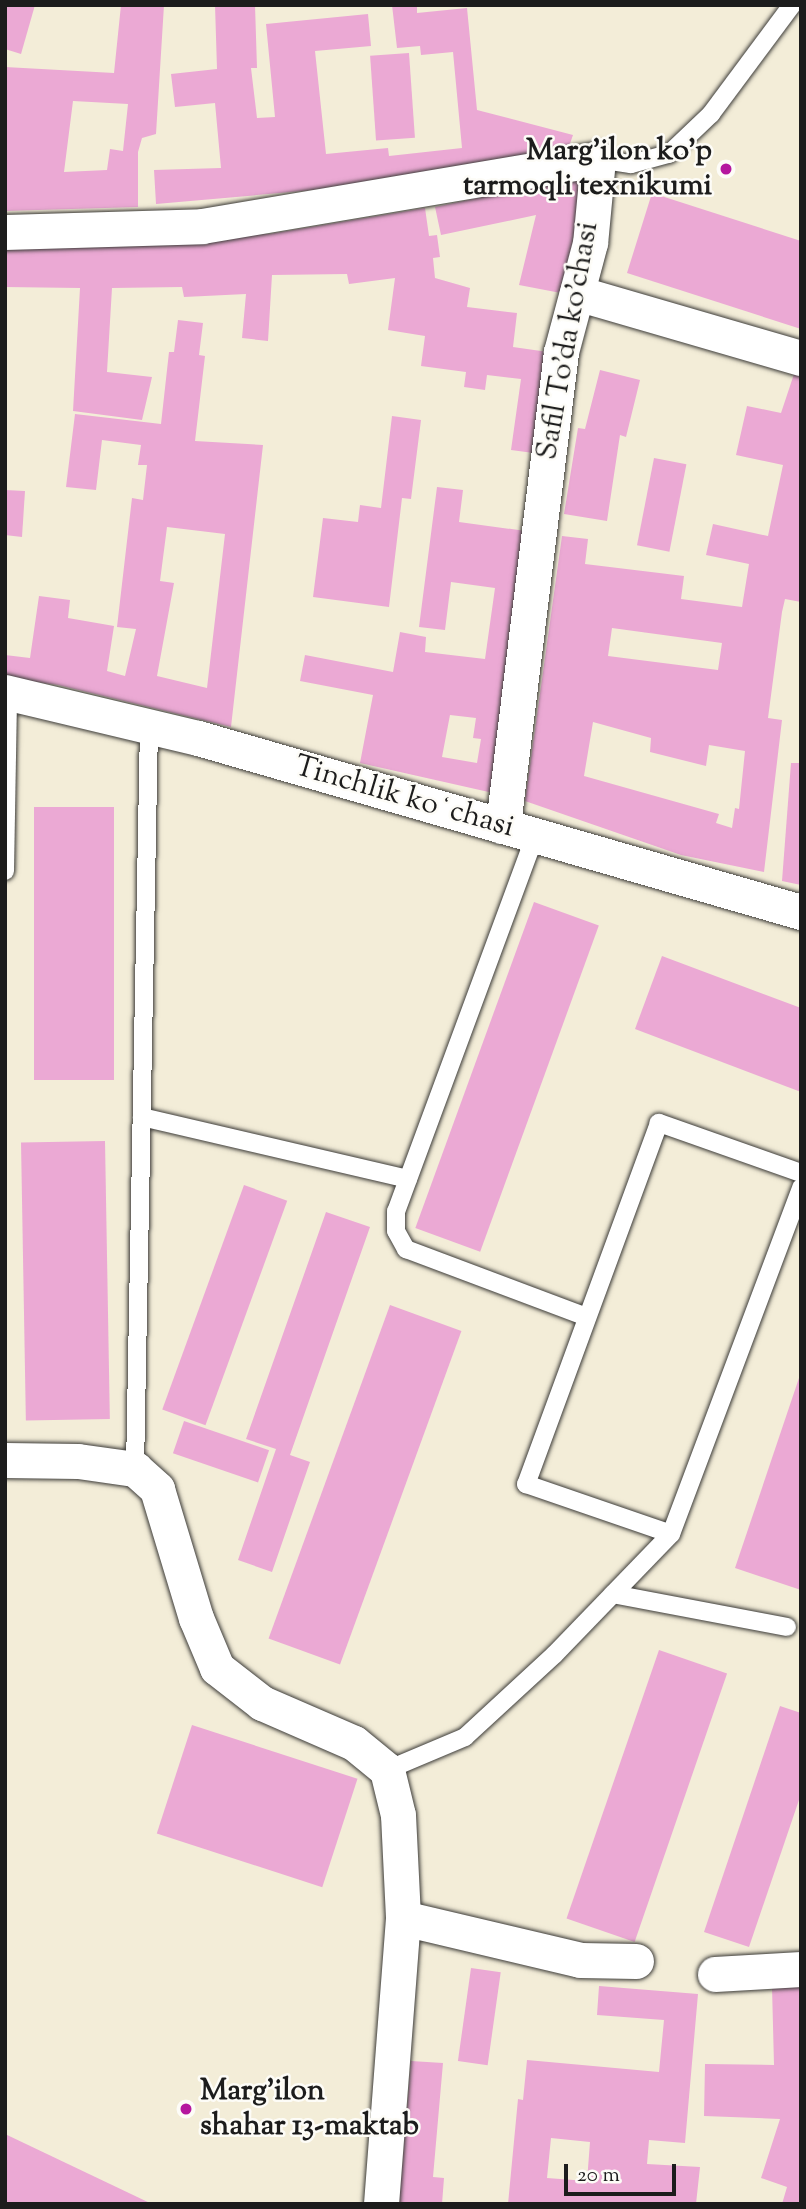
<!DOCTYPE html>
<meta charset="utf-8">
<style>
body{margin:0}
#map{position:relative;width:806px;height:2209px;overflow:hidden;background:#f3edd8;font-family:"Sorts Mill Goudy",serif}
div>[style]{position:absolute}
.building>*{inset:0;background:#eba9d4;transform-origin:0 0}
.roads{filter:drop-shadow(0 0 2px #3c3b38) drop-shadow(0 0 2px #3c3b38)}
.lane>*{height:18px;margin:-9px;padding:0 9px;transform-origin:9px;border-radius:9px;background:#fff}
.street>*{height:35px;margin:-17.5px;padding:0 17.5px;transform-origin:17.5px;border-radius:17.5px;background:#fff}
.dots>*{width:19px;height:19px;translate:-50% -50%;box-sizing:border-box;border:4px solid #fdfcf7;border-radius:50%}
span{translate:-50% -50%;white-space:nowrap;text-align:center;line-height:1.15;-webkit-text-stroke:5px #fdfcf7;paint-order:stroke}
.poi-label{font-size:30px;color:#1c1c1c;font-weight:700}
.right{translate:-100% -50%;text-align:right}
.left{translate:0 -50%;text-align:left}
.street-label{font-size:30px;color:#1c1c1c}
.frame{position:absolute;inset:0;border:7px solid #1c1c1c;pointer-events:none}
.scale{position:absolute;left:564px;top:2164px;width:112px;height:32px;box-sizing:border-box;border:4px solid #1c1c1c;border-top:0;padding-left:9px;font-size:21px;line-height:24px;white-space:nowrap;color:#1c1c1c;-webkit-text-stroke:5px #fdfcf7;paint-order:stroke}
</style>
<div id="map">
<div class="building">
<i style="clip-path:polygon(5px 5px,35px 5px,21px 54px,5px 49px)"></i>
<i style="clip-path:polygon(evenodd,121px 5px,164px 5px,156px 134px,142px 138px,138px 152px,138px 207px,5px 211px,5px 67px,114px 73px,121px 5px,73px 101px,128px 104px,123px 151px,110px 149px,107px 170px,64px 172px,73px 101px)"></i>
<i style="clip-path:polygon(215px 5px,255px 5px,257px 68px,251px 68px,257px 118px,275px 117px,266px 24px,368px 14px,371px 46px,315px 51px,326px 154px,388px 148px,389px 156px,462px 148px,453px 52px,421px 55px,420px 46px,397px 48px,392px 5px,417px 5px,417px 13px,467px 8px,477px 110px,573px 135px,566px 155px,484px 175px,156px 204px,154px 170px,221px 168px,215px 103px,175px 107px,171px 74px,217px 69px)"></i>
<i style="left:409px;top:53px;width:85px;height:39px;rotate:86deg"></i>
<i style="clip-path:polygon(582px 176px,566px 294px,519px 285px,536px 215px,441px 235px,435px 207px)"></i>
<i style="clip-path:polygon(652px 193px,801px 241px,801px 329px,627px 273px)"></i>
<i style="clip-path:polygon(425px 208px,429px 236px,437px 235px,440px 257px,433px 258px,435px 278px,470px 288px,467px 307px,517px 313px,513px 347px,555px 353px,541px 454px,511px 450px,521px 379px,487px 375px,485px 390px,464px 387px,466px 372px,421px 366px,425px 336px,388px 330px,395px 278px,349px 284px,347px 274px,272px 275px,268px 341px,242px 338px,246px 294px,184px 297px,182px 287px,112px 288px,107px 372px,152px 377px,142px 420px,73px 411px,80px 288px,5px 287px,5px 243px,269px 234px)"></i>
<i style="clip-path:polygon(evenodd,178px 320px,203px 323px,199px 355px,205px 356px,195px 441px,263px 445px,231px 727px,58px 685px,5px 678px,5px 655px,30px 658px,39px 596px,70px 600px,68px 618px,114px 626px,107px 671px,125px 676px,136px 629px,117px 627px,132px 498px,143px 500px,147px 465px,138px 465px,141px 445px,102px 440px,96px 490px,66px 487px,75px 414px,161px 424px,169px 352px,174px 352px,178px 320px,167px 527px,225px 534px,207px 688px,157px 676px,174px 583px,160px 581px,167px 527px)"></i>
<i style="clip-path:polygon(600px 370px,640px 380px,626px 437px,620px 435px,607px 521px,564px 514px,578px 428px,585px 429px)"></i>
<i style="clip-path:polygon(evenodd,794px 374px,801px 376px,801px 602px,785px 599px,782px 612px,768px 718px,782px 720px,764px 872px,681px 855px,525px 801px,562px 536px,588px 539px,585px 564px,684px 576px,681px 599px,742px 607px,749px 564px,706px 555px,713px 524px,768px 536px,783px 465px,736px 455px,747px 406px,781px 413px,794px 374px,612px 628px,722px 643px,718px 670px,608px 656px,612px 628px,794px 374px,593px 722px,651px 738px,650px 752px,706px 766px,709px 745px,745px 751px,739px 809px,735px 808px,732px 828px,716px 823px,719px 814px,584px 776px,593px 722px)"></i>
<i style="clip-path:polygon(392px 416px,421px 420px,411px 499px,402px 498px,389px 607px,313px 597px,323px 518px,358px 522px,360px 505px,381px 508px)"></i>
<i style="left:654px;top:458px;width:33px;height:89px;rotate:11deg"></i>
<i style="clip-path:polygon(evenodd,437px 487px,463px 490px,459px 522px,533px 532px,502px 795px,360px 763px,373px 695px,300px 681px,305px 655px,393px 672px,400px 632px,426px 637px,425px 652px,485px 659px,495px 588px,451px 582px,445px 630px,419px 627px,437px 487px,450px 715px,476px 718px,473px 738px,481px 739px,477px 763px,442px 757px,450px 715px)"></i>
<i style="clip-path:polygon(5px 490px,25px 491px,22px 537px,5px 535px)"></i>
<i style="clip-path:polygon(791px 763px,801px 763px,801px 885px,782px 881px)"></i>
<i style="left:34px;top:807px;width:80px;height:273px"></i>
<i style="left:534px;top:902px;width:69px;height:347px;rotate:20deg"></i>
<i style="clip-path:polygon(662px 956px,801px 1008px,801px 1092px,635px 1029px)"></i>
<i style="left:105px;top:1141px;width:278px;height:84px;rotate:89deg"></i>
<i style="left:244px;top:1185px;width:46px;height:239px;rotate:20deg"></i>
<i style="clip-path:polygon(326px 1212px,370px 1227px,290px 1455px,310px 1462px,272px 1572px,238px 1560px,276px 1449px,246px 1439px)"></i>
<i style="left:390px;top:1305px;width:76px;height:355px;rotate:20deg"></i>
<i style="clip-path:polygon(800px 1375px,801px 1375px,801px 1590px,735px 1568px)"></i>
<i style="left:184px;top:1421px;width:90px;height:34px;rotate:19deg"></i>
<i style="left:659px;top:1650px;width:72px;height:284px;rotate:19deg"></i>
<i style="clip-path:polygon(780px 1706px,801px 1713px,801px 1794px,749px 1947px,704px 1932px)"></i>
<i style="left:192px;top:1725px;width:174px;height:114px;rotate:18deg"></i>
<i style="left:471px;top:1968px;width:30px;height:94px;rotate:8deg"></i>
<i style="clip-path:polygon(evenodd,599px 1986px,698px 1994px,685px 2143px,649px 2140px,647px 2164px,700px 2167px,696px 2204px,508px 2204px,518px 2099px,523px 2100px,527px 2060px,659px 2072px,664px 2020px,597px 2015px,599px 1986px,551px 2138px,590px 2142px,587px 2181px,547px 2178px,551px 2138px)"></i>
<i style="clip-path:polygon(801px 1986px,801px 2204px,782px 2204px,787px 2187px,761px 2178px,780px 2119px,704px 2116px,705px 2064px,774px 2065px,772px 1987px)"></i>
<i style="clip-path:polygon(411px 2061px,443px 2063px,433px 2177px,444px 2178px,442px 2204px,399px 2204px)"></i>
<i style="clip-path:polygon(5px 2134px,152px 2204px,5px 2204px)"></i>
</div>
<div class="roads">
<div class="lane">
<i style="left:598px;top:159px;width:33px;rotate:9deg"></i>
<i style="left:631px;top:164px;width:39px;rotate:-15deg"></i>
<i style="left:669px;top:154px;width:58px;rotate:-43.6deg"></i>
<i style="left:711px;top:114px;width:136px;rotate:-53.4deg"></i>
<i style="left:535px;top:836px;width:400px;rotate:110.3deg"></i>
<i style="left:396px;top:1211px;width:20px;rotate:90deg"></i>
<i style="left:396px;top:1231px;width:21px;rotate:61deg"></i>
<i style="left:406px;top:1249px;width:193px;rotate:20.6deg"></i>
<i style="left:5px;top:871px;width:178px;rotate:-89deg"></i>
<i style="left:142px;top:1117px;width:273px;rotate:13.1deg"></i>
<i style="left:801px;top:1173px;width:151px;rotate:-160.6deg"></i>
<i style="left:659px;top:1123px;width:385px;rotate:110.2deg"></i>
<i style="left:526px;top:1484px;width:153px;rotate:19deg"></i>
<i style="left:671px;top:1534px;width:370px;rotate:-69.4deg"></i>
<i style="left:135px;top:1469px;width:743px;rotate:-88.92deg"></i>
<i style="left:613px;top:1594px;width:177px;rotate:10.7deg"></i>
<i style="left:387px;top:1770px;width:85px;rotate:-22.9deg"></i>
<i style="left:465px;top:1737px;width:122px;rotate:-42.7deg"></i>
<i style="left:555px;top:1654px;width:167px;rotate:-46deg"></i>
</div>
<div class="street">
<i style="left:5px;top:232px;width:197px;rotate:-1.7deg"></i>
<i style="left:202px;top:226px;width:402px;rotate:-9.6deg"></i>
<i style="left:598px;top:159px;width:84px;rotate:95.4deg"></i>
<i style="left:590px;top:243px;width:113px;rotate:104.9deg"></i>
<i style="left:561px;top:352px;width:478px;rotate:97deg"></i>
<i style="left:577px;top:293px;width:233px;rotate:16.2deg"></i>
<i style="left:5px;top:692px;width:198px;rotate:13.4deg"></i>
<i style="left:198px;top:738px;width:628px;rotate:16.1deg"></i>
<i style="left:5px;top:1460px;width:73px;rotate:0.8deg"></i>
<i style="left:78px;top:1461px;width:58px;rotate:8deg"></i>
<i style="left:135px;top:1469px;width:30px;rotate:42deg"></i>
<i style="left:157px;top:1489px;width:135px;rotate:73.2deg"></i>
<i style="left:196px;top:1618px;width:54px;rotate:67.2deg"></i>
<i style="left:217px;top:1668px;width:57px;rotate:37.9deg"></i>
<i style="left:262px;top:1703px;width:100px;rotate:23.5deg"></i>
<i style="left:354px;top:1743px;width:43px;rotate:39.3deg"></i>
<i style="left:387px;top:1770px;width:46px;rotate:76.3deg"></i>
<i style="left:398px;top:1815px;width:103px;rotate:87.2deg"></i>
<i style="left:403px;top:1918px;width:287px;rotate:94.4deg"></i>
<i style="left:403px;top:1918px;width:182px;rotate:13.3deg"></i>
<i style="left:580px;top:1960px;width:56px;rotate:1deg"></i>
<i style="left:715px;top:1974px;width:86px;rotate:-3.3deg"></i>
</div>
</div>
<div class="dots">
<i style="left:726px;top:169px;background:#b5179e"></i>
<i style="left:186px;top:2109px;background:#b5179e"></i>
</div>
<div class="poi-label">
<span class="right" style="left:712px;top:169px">Marg'ilon ko'p<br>tarmoqli texnikumi</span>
<span class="left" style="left:200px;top:2109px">Marg'ilon<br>shahar 13-maktab</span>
</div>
<div class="street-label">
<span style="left:569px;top:341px;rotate:-80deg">Safil To'da ko'chasi</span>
<span style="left:404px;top:798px;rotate:16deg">Tinchlik koʻchasi</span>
</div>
<div class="frame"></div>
<div class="scale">20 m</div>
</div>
